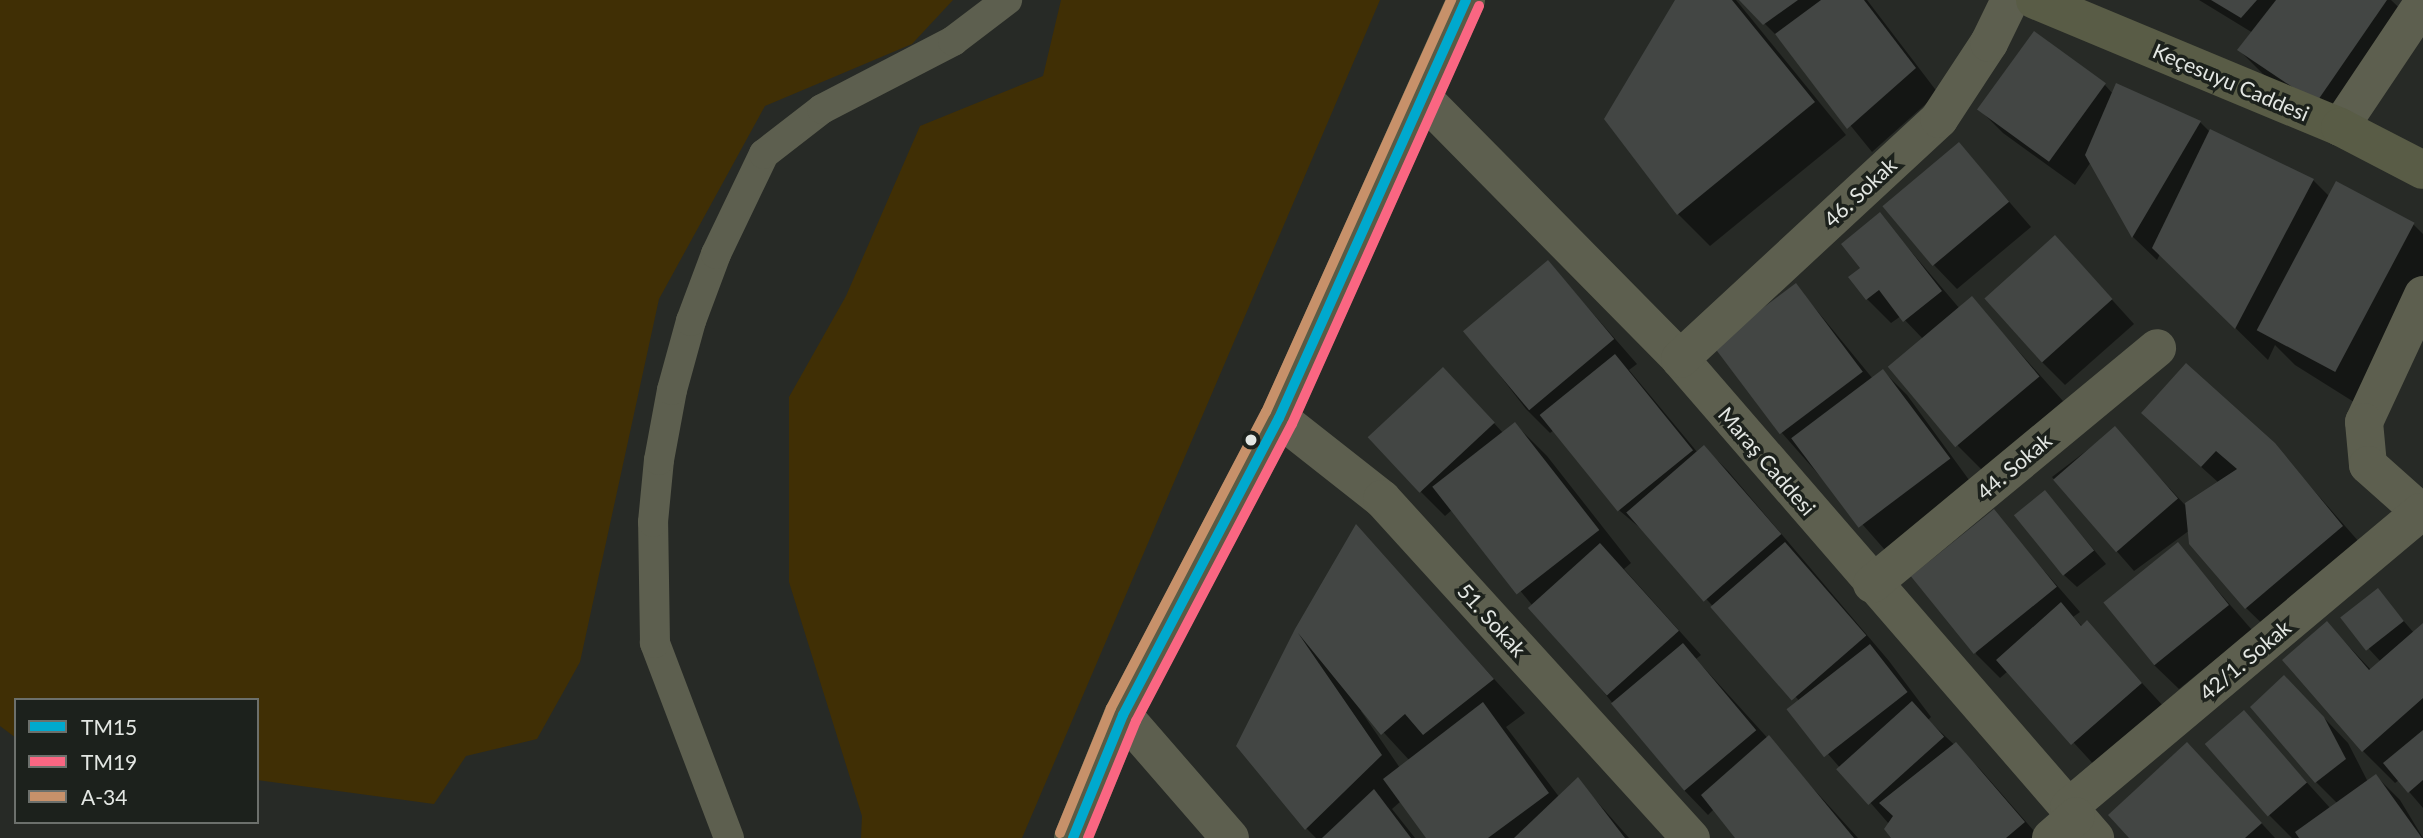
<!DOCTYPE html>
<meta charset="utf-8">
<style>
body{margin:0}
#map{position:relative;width:2423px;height:838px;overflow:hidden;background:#272a26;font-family:Lato,sans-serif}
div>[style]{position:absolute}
.green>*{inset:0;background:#402f05}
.shadow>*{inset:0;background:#0007}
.building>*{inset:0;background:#434644;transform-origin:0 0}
.lane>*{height:30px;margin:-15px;padding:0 15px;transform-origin:15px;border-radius:15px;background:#5d5f4f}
.street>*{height:38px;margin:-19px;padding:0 19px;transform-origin:19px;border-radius:19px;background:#5d5f4f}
.secondary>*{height:38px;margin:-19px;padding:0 19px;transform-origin:19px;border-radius:19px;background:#595c46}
.primary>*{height:38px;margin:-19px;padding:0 19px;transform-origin:19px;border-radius:19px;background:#595b45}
.bus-1>*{height:10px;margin:-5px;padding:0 5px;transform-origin:5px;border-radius:5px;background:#00a9ce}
.bus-2>*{height:10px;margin:-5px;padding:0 5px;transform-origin:5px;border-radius:5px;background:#fa6682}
.bus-3>*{height:10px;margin:-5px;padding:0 5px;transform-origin:5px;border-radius:5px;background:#c7916a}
.dots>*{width:19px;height:19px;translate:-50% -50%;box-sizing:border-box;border:4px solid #1c211c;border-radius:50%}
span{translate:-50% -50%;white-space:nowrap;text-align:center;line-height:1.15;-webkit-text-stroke:7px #1c211c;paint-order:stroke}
.street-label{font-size:21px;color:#e3e7e3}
.legend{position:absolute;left:14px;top:698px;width:245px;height:126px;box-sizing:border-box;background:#1c211c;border:2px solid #6c706c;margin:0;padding:9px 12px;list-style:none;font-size:21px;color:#e3e7e3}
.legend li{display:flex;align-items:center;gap:14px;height:35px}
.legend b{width:35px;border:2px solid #6c706c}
</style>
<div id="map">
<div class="green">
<i style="clip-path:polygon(0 0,953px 0,912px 44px,765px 106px,659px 299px,580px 662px,537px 739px,466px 756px,434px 804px,257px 780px,257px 700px,16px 700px,16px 738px,0 726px)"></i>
<i style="clip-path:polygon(1061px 0,1380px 0,1022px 838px,861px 838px,862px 816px,789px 582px,789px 397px,846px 296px,920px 126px,1043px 76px)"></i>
</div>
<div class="shadow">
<i style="clip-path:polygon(1677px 0,1736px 0,1846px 135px,1710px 246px,1678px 214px)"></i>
<i style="clip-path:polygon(1741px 0,1867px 0,1938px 93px,1872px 152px,1782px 41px)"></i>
<i style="clip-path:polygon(2199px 0,2391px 0,2413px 21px,2341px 126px,2263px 74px,2239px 50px,2253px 33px)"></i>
<i style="clip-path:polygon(2105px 85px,2113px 94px,2200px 122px,2210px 132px,2313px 180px,2330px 197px,2413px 224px,2423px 234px,2423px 305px,2373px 414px,2295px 365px,2275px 345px,2268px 360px,2160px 254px,2157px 260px,2133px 237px,2091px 162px,2075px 185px,2003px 133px,1979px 109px)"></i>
<i style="clip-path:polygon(1959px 144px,2031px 227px,1957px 289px,1933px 264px)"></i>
<i style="clip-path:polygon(1880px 215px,1960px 309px,1972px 299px,2063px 401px,1982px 470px,1958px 446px,1924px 340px,1901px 316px,1891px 323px,1867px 299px,1862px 268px)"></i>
<i style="clip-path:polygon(2055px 237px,2134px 324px,2065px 385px,2041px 361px)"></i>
<i style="clip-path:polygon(1548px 262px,1637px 364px,1629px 370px,1698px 453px,1704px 447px,1728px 471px,1889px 661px,1931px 717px,1928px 720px,1980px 769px,2040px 838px,1894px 838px,1889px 824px,1794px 715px,1804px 706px,1646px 533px,1620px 511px,1554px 430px,1550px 433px,1526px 409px,1470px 337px)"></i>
<i style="clip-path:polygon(1796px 285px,1873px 379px,1883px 371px,1907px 395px,1972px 484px,1885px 550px,1782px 433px,1716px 346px)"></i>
<i style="clip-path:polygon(1467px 394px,1504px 434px,1515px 424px,1547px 456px,1631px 563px,1624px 569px,1701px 655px,1696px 659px,1858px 838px,1737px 838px,1714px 809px,1708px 815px,1684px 790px,1453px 509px,1445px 516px,1421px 492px)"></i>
<i style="clip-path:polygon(2115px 429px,2185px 505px,2219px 483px,2168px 437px,2274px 445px,2374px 559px,2279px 640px,2246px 608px,2190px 530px,2134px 571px,2052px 477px)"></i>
<i style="clip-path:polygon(2045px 492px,2106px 564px,2077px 587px,2064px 575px)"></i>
<i style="clip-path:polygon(1993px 512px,2080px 612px,2073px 617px,2083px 627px,2087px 623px,2165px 708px,2097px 768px,2008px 671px,2000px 678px,1976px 654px)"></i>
<i style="clip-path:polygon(evenodd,1356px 527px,1525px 713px,1506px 727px,1560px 798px,1578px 780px,1629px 838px,1428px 838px,1401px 801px,1392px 809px,1415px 838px,1316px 838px,1307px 829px,1239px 746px,1296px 630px,1356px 527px,1363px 710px,1410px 761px,1400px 768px,1361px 711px,1363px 710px)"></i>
<i style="clip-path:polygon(2177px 544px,2252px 630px,2179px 689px,2154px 665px)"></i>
<i style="clip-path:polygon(2378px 591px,2414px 633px,2423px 625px,2423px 808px,2399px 780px,2395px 783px,2363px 751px,2327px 623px,2371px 670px,2381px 662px,2369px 649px)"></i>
<i style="clip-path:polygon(2308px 701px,2348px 743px,2368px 782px,2376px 776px,2400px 800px,2423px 838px,2292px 838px,2269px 815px,2243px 712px,2331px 809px,2338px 804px,2316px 782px)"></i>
<i style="clip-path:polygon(2211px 768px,2275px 838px,2131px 838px)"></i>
</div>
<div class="building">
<i style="clip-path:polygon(1675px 0,1732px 0,1815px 102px,1677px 215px,1604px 119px)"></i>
<i style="clip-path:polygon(1739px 0,1798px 0,1763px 25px)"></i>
<i style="clip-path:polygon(1821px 0,1864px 0,1916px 68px,1847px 129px,1775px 34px)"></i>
<i style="clip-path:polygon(2211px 0,2257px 0,2241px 18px)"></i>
<i style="clip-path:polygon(2276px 0,2387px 0,2316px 103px,2237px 50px)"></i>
<i style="left:2034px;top:31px;width:89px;height:97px;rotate:36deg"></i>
<i style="clip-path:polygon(2116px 83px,2201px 121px,2132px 238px,2085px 155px)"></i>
<i style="clip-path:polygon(2210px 129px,2314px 179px,2235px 329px,2152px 248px)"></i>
<i style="left:1959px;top:142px;width:78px;height:100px;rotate:50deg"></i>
<i style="left:2336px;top:181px;width:89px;height:169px;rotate:28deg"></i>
<i style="clip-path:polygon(1880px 212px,1942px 291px,1903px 322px,1879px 290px,1866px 300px,1848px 277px,1860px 268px,1841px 244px)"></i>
<i style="left:2055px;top:235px;width:86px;height:95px;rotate:48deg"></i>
<i style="left:1548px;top:260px;width:103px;height:111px;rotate:50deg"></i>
<i style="left:1796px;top:283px;width:111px;height:104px;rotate:53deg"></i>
<i style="left:1972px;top:296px;width:105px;height:110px;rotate:50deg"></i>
<i style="left:1615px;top:354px;width:124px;height:97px;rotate:51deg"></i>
<i style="clip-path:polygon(2186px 363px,2275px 443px,2343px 526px,2245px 609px,2189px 544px,2185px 503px,2237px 469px,2216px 451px,2201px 467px,2141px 413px)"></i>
<i style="left:1443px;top:367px;width:76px;height:103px;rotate:47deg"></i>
<i style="left:1883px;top:369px;width:112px;height:115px;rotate:53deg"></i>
<i style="left:1515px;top:422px;width:137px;height:105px;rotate:52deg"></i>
<i style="left:2115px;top:426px;width:96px;height:82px;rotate:49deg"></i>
<i style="left:1704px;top:445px;width:118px;height:103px;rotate:49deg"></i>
<i style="left:2045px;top:490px;width:78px;height:40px;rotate:51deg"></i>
<i style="left:1994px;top:509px;width:100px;height:107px;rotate:51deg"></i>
<i style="clip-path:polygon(1356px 524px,1494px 679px,1423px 735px,1405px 714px,1381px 735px,1298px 633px,1382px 755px,1305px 830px,1236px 746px,1295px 629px)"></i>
<i style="left:1785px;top:542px;width:124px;height:99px;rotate:49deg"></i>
<i style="left:2178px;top:542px;width:81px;height:96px;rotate:51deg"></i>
<i style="left:1600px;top:543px;width:118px;height:97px;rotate:48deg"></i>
<i style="left:2378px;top:588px;width:42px;height:48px;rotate:52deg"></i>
<i style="clip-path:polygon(2061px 602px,2081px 626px,2087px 620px,2142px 683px,2071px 745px,1996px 660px)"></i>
<i style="clip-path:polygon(2327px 621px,2369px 670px,2423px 623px,2423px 698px,2362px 752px,2282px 660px)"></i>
<i style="left:1683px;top:643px;width:114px;height:94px;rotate:50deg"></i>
<i style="left:1870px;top:644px;width:61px;height:106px;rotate:52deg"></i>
<i style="clip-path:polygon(2284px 675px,2324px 717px,2346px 759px,2315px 783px,2250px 707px)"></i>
<i style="left:1912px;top:701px;width:48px;height:102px;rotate:48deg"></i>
<i style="clip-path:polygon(1483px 702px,1549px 793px,1488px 838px,1426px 838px,1383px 779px)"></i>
<i style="left:2244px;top:710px;width:96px;height:52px;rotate:49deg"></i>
<i style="clip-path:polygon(2423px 730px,2423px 780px,2408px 793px,2383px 763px)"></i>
<i style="clip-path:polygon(1769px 735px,1854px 838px,1735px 838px,1701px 795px)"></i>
<i style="clip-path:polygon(1956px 742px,2025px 822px,2006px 838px,1891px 838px,1884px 829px,1893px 816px,1879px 803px)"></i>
<i style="clip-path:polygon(2187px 742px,2262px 823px,2245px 838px,2129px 838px,2108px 815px)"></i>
<i style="clip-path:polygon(2376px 774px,2422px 838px,2299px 838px,2295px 832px)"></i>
<i style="clip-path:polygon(1578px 777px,1625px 838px,1514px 838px)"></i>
<i style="clip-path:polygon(1374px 789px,1411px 838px,1322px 838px)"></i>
</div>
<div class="lane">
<i style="left:729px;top:838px;width:209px;rotate:-110.8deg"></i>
<i style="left:655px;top:643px;width:121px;rotate:-90.9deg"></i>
<i style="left:653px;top:522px;width:62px;rotate:-84.5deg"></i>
<i style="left:659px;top:460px;width:71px;rotate:-79.5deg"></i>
<i style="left:672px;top:390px;width:72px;rotate:-74.6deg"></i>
<i style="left:691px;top:321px;width:72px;rotate:-69.5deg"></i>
<i style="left:716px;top:254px;width:111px;rotate:-64.4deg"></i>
<i style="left:764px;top:154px;width:73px;rotate:-37.8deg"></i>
<i style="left:822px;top:109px;width:148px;rotate:-27.4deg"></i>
<i style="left:953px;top:41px;width:68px;rotate:-37.2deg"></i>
</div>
<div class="street">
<i style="left:1424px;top:99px;width:365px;rotate:45.4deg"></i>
<i style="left:1680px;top:359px;width:634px;rotate:49.09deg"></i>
<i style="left:2340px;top:127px;width:149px;rotate:-56.2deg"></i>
<i style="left:2423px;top:295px;width:140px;rotate:114.9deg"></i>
<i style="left:2364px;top:422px;width:43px;rotate:84.7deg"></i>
<i style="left:2368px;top:465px;width:74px;rotate:41.7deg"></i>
<i style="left:1680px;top:359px;width:353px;rotate:-42.8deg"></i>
<i style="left:1939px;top:119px;width:91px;rotate:-56.7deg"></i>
<i style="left:1989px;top:43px;width:48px;rotate:-64deg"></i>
<i style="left:1279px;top:418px;width:131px;rotate:38.2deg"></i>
<i style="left:1382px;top:499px;width:459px;rotate:47.7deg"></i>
<i style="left:1872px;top:584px;width:370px;rotate:-39.6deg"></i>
<i style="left:1123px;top:715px;width:163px;rotate:49deg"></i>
<i style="left:2069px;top:807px;width:459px;rotate:-40deg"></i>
<i style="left:2051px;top:838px;width:33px;rotate:-41deg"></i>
</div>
<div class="secondary">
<i style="left:2035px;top:0;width:330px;rotate:22.6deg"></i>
<i style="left:2340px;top:127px;width:93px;rotate:27.4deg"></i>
</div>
<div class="primary">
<i style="left:1073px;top:838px;width:133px;rotate:-67.9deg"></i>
<i style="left:1123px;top:715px;width:335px;rotate:-62.3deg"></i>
<i style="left:1279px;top:418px;width:458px;rotate:-65.9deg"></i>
</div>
<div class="bus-1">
<i style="left:1073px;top:838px;width:133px;rotate:-67.9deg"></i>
<i style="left:1123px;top:715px;width:335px;rotate:-62.3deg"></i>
<i style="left:1279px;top:418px;width:458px;rotate:-65.9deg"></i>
</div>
<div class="bus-2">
<i style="left:1088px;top:838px;width:126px;rotate:-67.7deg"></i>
<i style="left:1136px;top:721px;width:335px;rotate:-62.3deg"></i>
<i style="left:1292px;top:424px;width:458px;rotate:-65.9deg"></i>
</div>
<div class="bus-3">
<i style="left:1060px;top:833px;width:135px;rotate:-67.8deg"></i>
<i style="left:1111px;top:708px;width:334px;rotate:-62.4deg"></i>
<i style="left:1266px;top:412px;width:452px;rotate:-65.8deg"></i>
</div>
<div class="dots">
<i style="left:1251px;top:440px;background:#e3e7e3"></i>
</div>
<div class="street-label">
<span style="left:2231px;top:82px;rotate:23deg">Keçesuyu Caddesi</span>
<span style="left:1860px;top:192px;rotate:-43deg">46. Sokak</span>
<span style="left:1767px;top:461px;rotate:49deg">Maraş Caddesi</span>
<span style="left:2014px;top:466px;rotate:-40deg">44. Sokak</span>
<span style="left:1492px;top:620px;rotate:48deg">51. Sokak</span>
<span style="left:2245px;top:660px;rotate:-40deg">42/1. Sokak</span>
</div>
<ul class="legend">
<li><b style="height:9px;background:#00a9ce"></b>TM15</li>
<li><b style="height:9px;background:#fa6682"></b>TM19</li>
<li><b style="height:9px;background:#c7916a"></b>A-34</li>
</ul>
</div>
